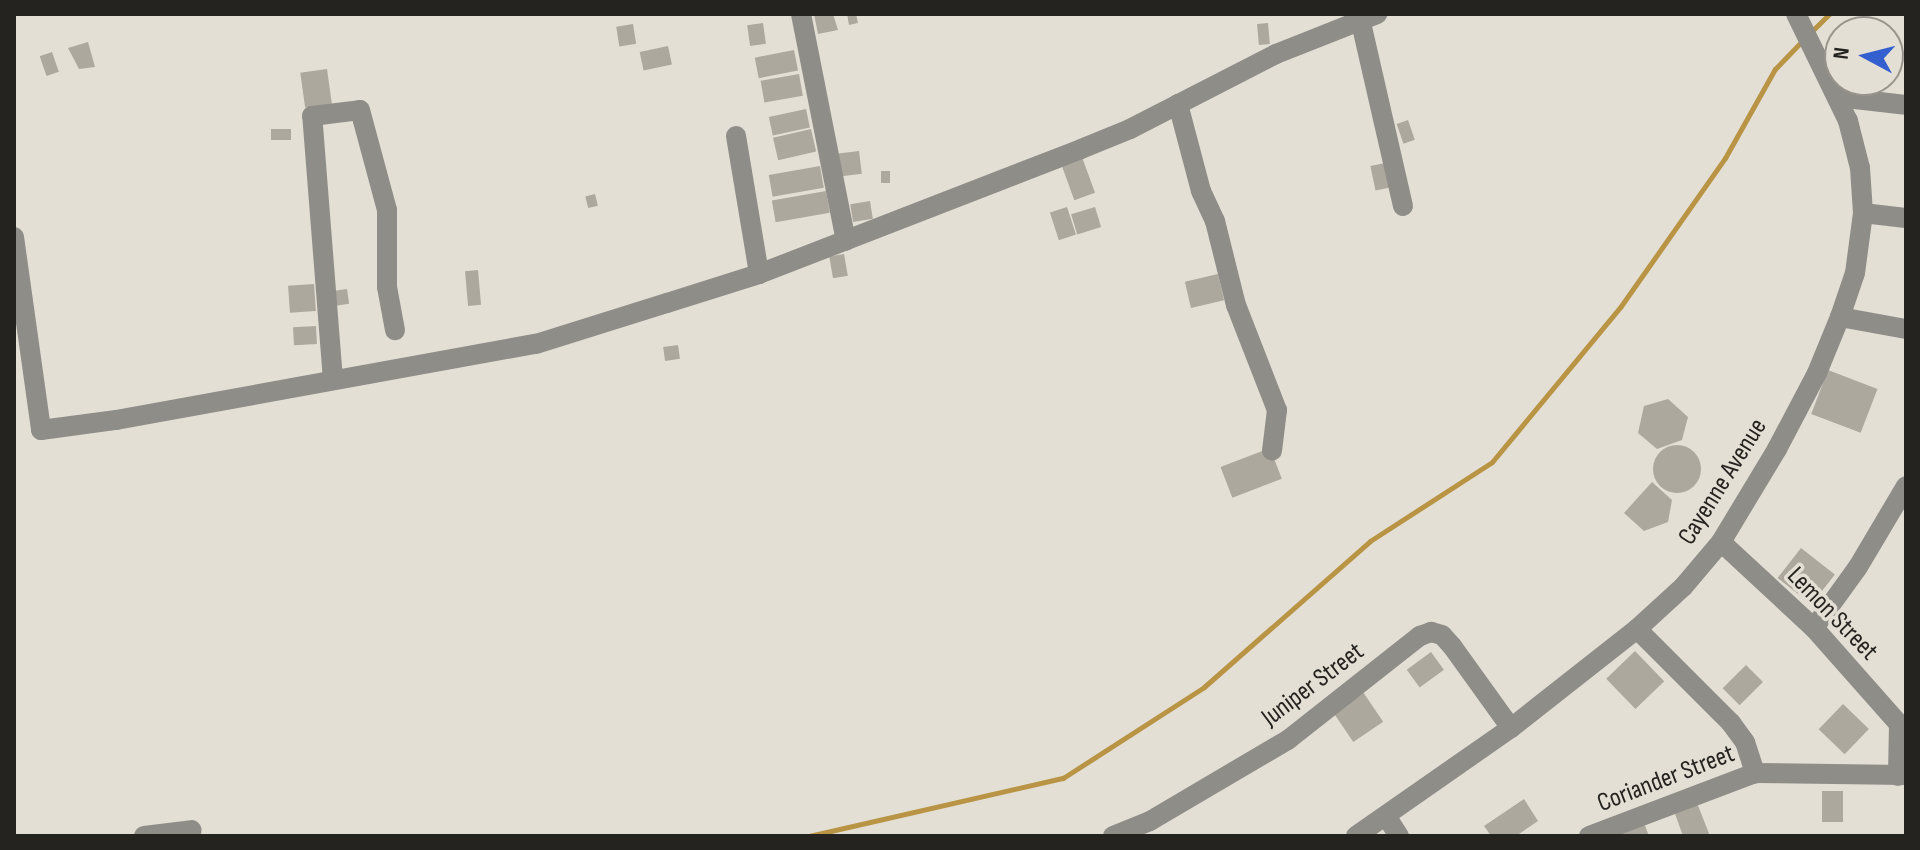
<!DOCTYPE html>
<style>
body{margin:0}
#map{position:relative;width:1920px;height:850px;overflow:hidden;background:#e4dfd5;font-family:"Sofia Sans Condensed",sans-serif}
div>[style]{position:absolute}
.stream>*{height:5px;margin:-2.5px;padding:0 2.5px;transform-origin:2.5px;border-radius:2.5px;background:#b89444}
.building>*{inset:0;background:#ada89e;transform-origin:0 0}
.round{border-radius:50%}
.minor>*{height:20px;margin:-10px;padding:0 10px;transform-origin:10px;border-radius:10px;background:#8f8d88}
span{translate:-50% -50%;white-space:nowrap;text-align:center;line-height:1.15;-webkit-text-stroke:7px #e4dfd5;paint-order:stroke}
.street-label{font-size:26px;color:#25231f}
.frame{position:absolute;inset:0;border:16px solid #25231f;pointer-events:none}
.north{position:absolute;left:1824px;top:16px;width:80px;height:80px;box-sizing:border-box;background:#e4dfd5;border:2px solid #98948c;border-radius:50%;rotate:277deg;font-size:22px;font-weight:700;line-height:32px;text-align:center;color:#25231f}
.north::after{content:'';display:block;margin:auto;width:28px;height:36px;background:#335fcf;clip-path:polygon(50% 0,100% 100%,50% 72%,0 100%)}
</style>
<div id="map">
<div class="stream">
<i style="left:1810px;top:33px;width:27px;rotate:-45deg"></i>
<i style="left:809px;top:836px;width:261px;rotate:-12.9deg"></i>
<i style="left:1063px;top:778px;width:168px;rotate:-32.8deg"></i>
<i style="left:1204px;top:687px;width:221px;rotate:-41.3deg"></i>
<i style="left:1370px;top:541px;width:145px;rotate:-32.9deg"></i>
<i style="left:1492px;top:462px;width:202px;rotate:-50.4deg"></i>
<i style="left:1621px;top:306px;width:181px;rotate:-54.9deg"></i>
<i style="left:1725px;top:158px;width:102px;rotate:-60.7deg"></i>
<i style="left:1775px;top:69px;width:40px;rotate:-46deg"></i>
</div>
<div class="building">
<i style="clip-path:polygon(814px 14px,833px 14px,838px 30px,818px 34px)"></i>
<i style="clip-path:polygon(847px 14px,856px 14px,858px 23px,849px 25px)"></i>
<i style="left:763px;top:23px;width:21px;height:16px;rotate:82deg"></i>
<i style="left:1268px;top:23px;width:21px;height:11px;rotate:85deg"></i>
<i style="left:633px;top:24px;width:20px;height:17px;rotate:81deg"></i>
<i style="clip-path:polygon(88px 42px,95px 67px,79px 69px,68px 48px)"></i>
<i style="left:668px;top:46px;width:19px;height:29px;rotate:78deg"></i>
<i style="left:794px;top:50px;width:21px;height:40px;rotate:79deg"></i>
<i style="left:52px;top:52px;width:21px;height:13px;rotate:71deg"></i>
<i style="left:327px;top:69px;width:35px;height:27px;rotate:82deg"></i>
<i style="left:799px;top:74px;width:22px;height:39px;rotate:80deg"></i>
<i style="left:806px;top:109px;width:19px;height:38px;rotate:78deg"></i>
<i style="left:1408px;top:120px;width:21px;height:12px;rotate:71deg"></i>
<i style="left:291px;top:129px;width:11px;height:20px;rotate:90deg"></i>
<i style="left:811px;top:129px;width:23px;height:39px;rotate:77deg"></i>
<i style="left:859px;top:151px;width:23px;height:27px;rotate:83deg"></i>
<i style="left:1082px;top:157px;width:38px;height:22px;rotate:70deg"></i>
<i style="left:1385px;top:163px;width:25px;height:15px;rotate:78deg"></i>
<i style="left:820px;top:166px;width:22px;height:52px;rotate:80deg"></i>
<i style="left:881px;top:171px;width:9px;height:12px"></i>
<i style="left:826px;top:191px;width:22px;height:55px;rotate:80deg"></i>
<i style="left:595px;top:194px;width:12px;height:10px;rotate:76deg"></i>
<i style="left:870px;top:201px;width:18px;height:20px;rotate:81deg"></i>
<i style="left:1067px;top:207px;width:29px;height:18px;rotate:72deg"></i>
<i style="left:1095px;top:207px;width:21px;height:25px;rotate:73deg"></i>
<i style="left:844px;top:254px;width:22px;height:15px;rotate:80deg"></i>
<i style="left:478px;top:270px;width:35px;height:13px;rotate:85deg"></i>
<i style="left:1218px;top:274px;width:27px;height:34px;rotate:77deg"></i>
<i style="left:314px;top:284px;width:27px;height:26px;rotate:86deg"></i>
<i style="left:347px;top:289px;width:15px;height:20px;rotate:82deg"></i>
<i style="left:316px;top:326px;width:18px;height:23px;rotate:87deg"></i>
<i style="left:678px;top:345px;width:14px;height:15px;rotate:82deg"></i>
<i style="left:1828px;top:370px;width:53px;height:47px;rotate:21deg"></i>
<i style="clip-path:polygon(1668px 399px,1688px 417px,1682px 440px,1657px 449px,1638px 433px,1644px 406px)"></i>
<i class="round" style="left:1653px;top:445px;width:48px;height:48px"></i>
<i style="left:1270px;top:448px;width:33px;height:53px;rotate:69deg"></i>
<i style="clip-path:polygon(1652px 482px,1672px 500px,1668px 522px,1644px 531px,1624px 513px)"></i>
<i style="left:1801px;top:548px;width:43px;height:38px;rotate:38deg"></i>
<i style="left:1635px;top:651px;width:42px;height:40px;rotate:46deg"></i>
<i style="left:1431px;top:652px;width:22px;height:30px;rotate:54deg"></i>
<i style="left:1746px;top:665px;width:24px;height:33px;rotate:45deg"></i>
<i style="left:1363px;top:692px;width:36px;height:36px;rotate:56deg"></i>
<i style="left:1843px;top:704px;width:36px;height:35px;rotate:44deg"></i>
<i style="left:1843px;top:791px;width:31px;height:21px;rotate:90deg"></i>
<i style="clip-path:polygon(1524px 799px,1538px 821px,1516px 836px,1491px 836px,1484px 826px)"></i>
<i style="clip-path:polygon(1697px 803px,1710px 836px,1683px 836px,1674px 811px)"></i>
<i style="clip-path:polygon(1644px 823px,1649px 836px,1620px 836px,1619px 833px)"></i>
</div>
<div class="minor">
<i style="left:801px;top:14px;width:231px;rotate:78.8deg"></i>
<i style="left:1359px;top:14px;width:197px;rotate:77.1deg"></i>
<i style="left:1837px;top:97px;width:69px;rotate:6.6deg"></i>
<i style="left:1178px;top:104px;width:90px;rotate:75.2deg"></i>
<i style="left:1201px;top:191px;width:33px;rotate:65deg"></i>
<i style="left:1215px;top:221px;width:87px;rotate:76deg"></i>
<i style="left:1236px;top:305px;width:113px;rotate:68.7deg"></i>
<i style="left:1277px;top:410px;width:41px;rotate:97deg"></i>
<i style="left:736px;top:136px;width:140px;rotate:80.5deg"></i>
<i style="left:1863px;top:213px;width:43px;rotate:6.6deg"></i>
<i style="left:14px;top:237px;width:195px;rotate:82deg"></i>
<i style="left:41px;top:430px;width:76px;rotate:-7.6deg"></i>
<i style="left:116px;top:420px;width:427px;rotate:-10.3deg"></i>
<i style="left:536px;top:344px;width:137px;rotate:-17.4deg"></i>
<i style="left:667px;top:303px;width:96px;rotate:-17.5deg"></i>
<i style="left:759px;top:274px;width:345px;rotate:-21.2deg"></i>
<i style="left:1081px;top:149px;width:53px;rotate:-22.2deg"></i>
<i style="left:1130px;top:129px;width:164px;rotate:-27.2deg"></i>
<i style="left:1276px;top:54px;width:109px;rotate:-21.6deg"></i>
<i style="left:1840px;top:317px;width:67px;rotate:10.3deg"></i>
<i style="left:333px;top:380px;width:265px;rotate:-94.5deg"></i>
<i style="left:312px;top:116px;width:48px;rotate:-7.1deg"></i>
<i style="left:360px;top:110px;width:104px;rotate:74.9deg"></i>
<i style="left:387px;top:210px;width:77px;rotate:90deg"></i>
<i style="left:387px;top:287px;width:44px;rotate:79.5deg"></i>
<i style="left:1721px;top:542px;width:127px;rotate:42.8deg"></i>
<i style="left:1814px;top:628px;width:128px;rotate:48.5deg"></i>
<i style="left:1899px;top:724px;width:52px;rotate:91.1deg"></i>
<i style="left:1814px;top:628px;width:75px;rotate:-54.2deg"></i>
<i style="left:1858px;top:567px;width:94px;rotate:-59.3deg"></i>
<i style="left:1637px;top:629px;width:133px;rotate:45deg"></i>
<i style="left:1731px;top:723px;width:24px;rotate:54deg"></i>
<i style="left:1745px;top:742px;width:33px;rotate:72deg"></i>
<i style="left:1386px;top:816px;width:24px;rotate:57deg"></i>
<i style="left:144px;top:836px;width:48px;rotate:-7.1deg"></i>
<i style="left:1113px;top:836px;width:40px;rotate:-22deg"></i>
<i style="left:1150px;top:821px;width:161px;rotate:-30.5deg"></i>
<i style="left:1289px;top:739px;width:167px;rotate:-38.2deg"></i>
<i style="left:1420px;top:636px;width:12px;rotate:-20deg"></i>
<i style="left:1431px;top:632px;width:11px;rotate:15deg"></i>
<i style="left:1442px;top:635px;width:15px;rotate:48deg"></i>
<i style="left:1452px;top:646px;width:101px;rotate:54.3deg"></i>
<i style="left:1356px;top:836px;width:189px;rotate:-34.9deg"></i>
<i style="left:1511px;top:728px;width:160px;rotate:-38.2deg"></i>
<i style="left:1637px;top:629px;width:62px;rotate:-42.4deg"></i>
<i style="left:1683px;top:587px;width:59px;rotate:-49.8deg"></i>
<i style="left:1721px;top:542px;width:109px;rotate:-58.9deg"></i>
<i style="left:1777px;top:449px;width:86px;rotate:-62.2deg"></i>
<i style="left:1817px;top:373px;width:61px;rotate:-67.7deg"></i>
<i style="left:1840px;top:317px;width:46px;rotate:-71.2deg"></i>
<i style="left:1855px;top:273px;width:61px;rotate:-82.4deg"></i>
<i style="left:1863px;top:213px;width:45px;rotate:-93.8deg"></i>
<i style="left:1860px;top:168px;width:49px;rotate:-104.3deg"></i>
<i style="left:1848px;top:121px;width:119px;rotate:-115.9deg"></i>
<i style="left:1589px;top:836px;width:178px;rotate:-20.8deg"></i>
<i style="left:1755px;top:773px;width:151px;rotate:0.8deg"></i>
</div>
<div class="street-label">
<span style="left:1723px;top:482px;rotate:-58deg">Cayenne Avenue</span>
<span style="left:1832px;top:614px;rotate:46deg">Lemon Street</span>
<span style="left:1313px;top:685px;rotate:-37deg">Juniper Street</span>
<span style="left:1666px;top:779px;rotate:-21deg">Coriander Street</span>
</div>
<div class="frame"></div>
<div class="north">N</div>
</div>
